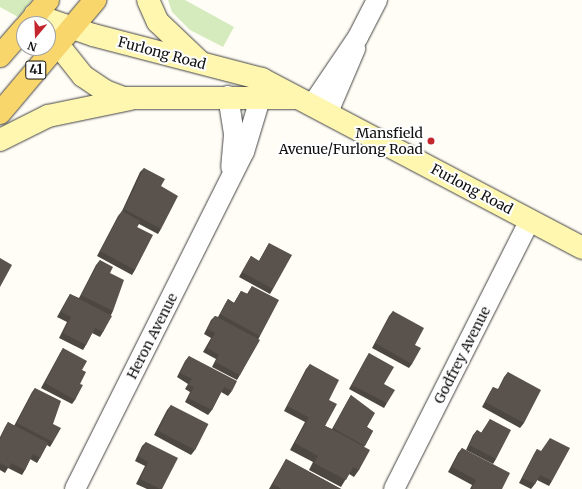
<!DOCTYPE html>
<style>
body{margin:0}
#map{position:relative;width:582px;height:489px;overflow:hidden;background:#fffdf5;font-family:Merriweather,serif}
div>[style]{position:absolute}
.green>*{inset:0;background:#d5ebbd}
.roads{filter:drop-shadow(0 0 1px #444) drop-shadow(0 0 1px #444)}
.street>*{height:20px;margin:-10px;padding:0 10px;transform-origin:10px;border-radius:10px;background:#fff}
.secondary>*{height:22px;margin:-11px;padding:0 11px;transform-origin:11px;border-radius:11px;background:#fff6b0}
.primary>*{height:22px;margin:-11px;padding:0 11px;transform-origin:11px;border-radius:11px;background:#f9d66b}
.wall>*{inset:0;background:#4d4742}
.building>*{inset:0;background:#5a524d;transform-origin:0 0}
.dots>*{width:11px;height:11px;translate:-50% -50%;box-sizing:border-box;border:2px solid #fff;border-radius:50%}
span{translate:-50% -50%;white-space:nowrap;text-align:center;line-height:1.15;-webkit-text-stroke:4px #fff;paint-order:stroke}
.shield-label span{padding:1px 3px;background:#fff;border:1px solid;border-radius:3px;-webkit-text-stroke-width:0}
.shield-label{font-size:13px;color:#111;font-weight:700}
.street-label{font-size:14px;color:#111}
.poi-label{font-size:14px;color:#111}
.right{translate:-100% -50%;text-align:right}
.north{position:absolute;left:16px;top:16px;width:40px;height:40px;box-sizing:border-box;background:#fff;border:1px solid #a0a0a0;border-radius:50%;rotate:199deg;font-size:11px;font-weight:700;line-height:16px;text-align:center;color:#111}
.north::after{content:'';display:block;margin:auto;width:14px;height:18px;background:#c4262e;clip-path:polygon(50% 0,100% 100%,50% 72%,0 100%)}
</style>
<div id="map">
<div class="green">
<i style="clip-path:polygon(0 0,32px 0,18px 17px,0 7px)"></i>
<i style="clip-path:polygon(168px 0,185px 0,234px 27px,223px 47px,190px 30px,172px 12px)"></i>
</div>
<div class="roads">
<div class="street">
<i style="left:228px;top:96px;width:39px;rotate:81deg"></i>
<i style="left:234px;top:135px;width:32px;rotate:95deg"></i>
<i style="left:312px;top:105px;width:82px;rotate:-55.9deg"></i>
<i style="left:358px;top:37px;width:42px;rotate:-62.8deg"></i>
<i style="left:328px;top:112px;width:69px;rotate:-66.8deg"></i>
<i style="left:75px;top:489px;width:377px;rotate:-63.4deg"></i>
<i style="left:244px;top:152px;width:55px;rotate:-73.2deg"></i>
<i style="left:394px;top:489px;width:301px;rotate:-63.2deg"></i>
</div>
<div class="secondary">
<i style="left:148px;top:0;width:24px;rotate:66deg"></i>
<i style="left:158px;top:22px;width:58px;rotate:43.6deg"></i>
<i style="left:35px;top:15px;width:61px;rotate:19deg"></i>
<i style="left:93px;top:35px;width:175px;rotate:14.6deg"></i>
<i style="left:262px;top:79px;width:362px;rotate:27.8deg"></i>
<i style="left:48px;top:32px;width:56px;rotate:51.5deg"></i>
<i style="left:83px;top:76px;width:27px;rotate:34deg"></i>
<i style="left:105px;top:91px;width:19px;rotate:21deg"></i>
<i style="left:123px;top:98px;width:174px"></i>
<i style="left:0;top:140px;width:54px;rotate:-26.6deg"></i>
<i style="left:48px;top:116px;width:84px;rotate:-11.7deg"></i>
</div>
<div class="primary">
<i style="left:28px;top:24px;width:31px;rotate:-50deg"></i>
<i style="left:0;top:56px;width:37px;rotate:-49deg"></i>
<i style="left:0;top:113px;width:148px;rotate:-49.9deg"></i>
</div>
</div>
<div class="wall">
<i style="clip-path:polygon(144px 168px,161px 186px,161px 229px,158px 234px,139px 224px,137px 227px,135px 270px,132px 275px,97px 256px,118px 216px,122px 211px,140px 172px)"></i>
<i style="clip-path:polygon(269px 243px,273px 289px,270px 294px,239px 277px,248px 261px,251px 256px,259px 261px)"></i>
<i style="clip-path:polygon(100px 260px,110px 273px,113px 311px,111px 315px,103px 332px,100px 337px,92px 333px,86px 345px,83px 350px,59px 338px,67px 322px,57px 317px,67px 299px,70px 294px,79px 298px,96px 265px)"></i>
<i style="clip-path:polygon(252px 286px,260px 336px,240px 375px,237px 380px,212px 367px,216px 359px,203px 352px,211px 338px,204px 334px,211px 320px,215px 316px,218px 317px,225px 304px,228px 299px,234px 303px,241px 291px,247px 294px)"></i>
<i style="clip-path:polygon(393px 311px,415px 345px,412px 364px,409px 368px,372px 348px,389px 316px)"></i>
<i style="clip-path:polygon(63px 348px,82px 370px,80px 384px,75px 400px,72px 404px,41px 388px,60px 353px)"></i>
<i style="clip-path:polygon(369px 353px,387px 403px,384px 408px,349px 389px,366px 358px)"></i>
<i style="clip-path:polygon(189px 356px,232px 391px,228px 396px,221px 392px,212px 410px,208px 415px,185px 402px,190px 392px,185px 389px,188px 384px,177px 377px,185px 361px)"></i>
<i style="clip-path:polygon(310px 364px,329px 400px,325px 426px,332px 429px,348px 400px,351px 395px,367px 427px,373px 431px,364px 447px,359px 470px,354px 477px,349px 474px,341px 487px,309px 470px,313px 462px,290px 450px,305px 422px,284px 411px,306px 369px)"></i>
<i style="clip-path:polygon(508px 372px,524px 423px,520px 428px,482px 407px,490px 392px,493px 387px,498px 389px,504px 377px)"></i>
<i style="clip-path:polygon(35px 388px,53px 424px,53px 442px,50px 447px,47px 445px,40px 458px,37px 463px,30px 459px,25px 470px,22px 475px,8px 468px,5px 473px,0 470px,0 437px,5px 427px,8px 422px,14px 426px,32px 392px)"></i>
<i style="clip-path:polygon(171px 405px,195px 450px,191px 455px,154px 435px,167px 410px)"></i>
<i style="clip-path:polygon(490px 419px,496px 459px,493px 464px,466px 450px,473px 435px,477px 430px,481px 433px)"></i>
<i style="clip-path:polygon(146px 442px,162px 489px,147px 489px,136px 484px,145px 466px,135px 461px,142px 446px)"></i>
<i style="clip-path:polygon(462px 448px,502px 489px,470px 489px,472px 485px,448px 472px,458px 453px)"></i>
<i style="clip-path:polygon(537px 449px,552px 481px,549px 486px,537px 480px,535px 484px,531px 489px,519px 483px,534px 454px)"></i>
<i style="clip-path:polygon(286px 459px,341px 489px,269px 489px,282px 466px)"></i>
</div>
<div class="building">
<i style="clip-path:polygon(144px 168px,165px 179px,161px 186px,178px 196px,161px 229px,124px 209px)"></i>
<i style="clip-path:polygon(122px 211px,140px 221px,137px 227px,153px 235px,135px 270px,100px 251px)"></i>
<i style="clip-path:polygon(269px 243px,292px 255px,273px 289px,242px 272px,251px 256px,259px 261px)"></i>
<i style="clip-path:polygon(0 258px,12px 265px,0 287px)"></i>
<i style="clip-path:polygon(100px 260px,113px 267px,110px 273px,124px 280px,113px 311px,81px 295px)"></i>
<i style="clip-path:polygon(252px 286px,279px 300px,260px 336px,220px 314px,228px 299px,234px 303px,241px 291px,248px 294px)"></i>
<i style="clip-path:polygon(70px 294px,112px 316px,103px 332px,95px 328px,86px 345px,63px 333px,71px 317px,61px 312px)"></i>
<i style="clip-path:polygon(393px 311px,424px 328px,415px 345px,421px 348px,412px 364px,375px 343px)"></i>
<i style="clip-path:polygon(215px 316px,260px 340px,240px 375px,215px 362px,219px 355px,207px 348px,215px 333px,207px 329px)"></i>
<i style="clip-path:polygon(63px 348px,87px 361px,82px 370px,86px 372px,80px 384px,83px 385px,75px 400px,45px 383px)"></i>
<i style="clip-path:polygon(369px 353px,394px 367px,384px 384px,395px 390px,387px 403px,352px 385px)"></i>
<i style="clip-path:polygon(189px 356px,237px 381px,232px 391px,224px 387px,212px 410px,188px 398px,194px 387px,188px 385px,192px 379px,180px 373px)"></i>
<i style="clip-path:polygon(310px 364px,339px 380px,329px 400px,337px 404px,325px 426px,287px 406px)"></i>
<i style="clip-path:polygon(508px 372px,541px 390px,524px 423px,485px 402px,493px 387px,498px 390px)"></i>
<i style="clip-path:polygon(35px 388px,61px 401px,53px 424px,61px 428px,53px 442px,17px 423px)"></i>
<i style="clip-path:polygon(351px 395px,375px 413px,367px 427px,373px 431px,365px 446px,333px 428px)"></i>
<i style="left:171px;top:405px;width:42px;height:29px;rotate:27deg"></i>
<i style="clip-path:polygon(309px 417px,370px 450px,359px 470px,353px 467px,346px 480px,314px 463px,318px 456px,295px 443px)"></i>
<i style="clip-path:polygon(490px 419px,511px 430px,496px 459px,469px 445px,477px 430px,482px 433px)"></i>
<i style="clip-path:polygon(8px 422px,48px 443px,40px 458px,33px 454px,25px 470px,11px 463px,9px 468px,0 463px,0 439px)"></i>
<i style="clip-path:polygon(550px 438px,570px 448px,552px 481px,540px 475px,535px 484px,522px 478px,537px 449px,541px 451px)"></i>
<i style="clip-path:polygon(146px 442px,178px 458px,162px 489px,160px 489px,140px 479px,148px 462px,138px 456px)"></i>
<i style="clip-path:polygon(462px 448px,510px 473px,502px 489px,474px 489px,472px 488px,476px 480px,452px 467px)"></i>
<i style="clip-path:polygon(286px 459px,341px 489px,281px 489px,273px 484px)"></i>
</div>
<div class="dots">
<i style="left:431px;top:141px;background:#c4262e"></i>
</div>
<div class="shield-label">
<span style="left:36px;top:70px">41</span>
</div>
<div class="street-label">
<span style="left:162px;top:53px;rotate:15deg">Furlong Road</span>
<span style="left:472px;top:189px;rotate:28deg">Furlong Road</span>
<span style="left:152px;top:336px;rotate:-63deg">Heron Avenue</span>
<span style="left:462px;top:355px;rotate:-63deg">Godfrey Avenue</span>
</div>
<div class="poi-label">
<span class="right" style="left:423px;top:141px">Mansfield<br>Avenue/Furlong Road</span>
</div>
<div class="north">N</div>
</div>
